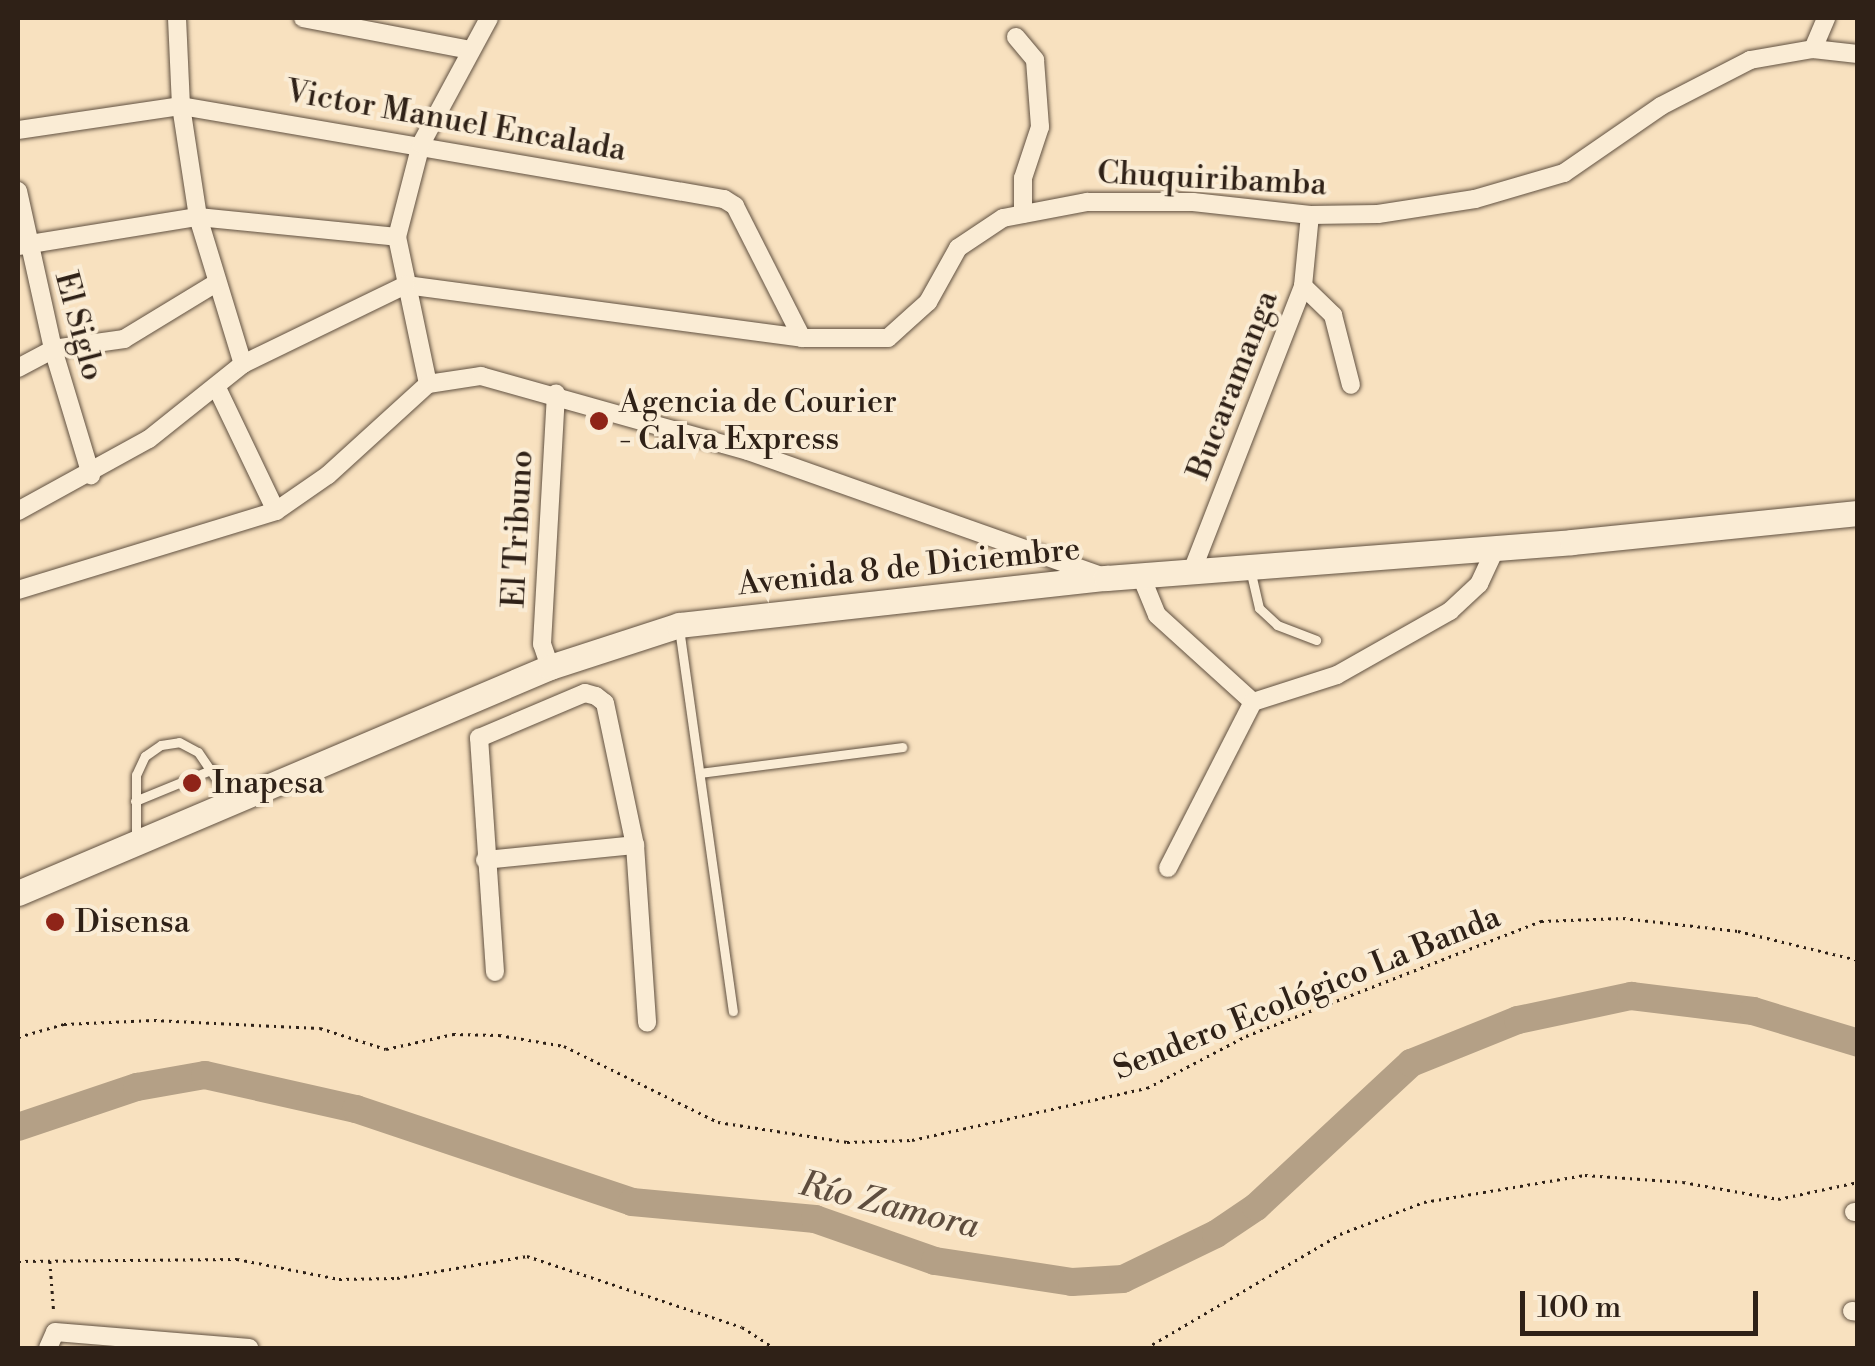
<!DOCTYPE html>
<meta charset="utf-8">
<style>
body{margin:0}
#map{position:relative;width:1875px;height:1366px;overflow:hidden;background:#f8e1bf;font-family:"Libre Bodoni",serif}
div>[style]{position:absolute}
.river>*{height:28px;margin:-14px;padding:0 14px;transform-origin:14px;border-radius:14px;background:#b4a086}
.path>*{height:2.5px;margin-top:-1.25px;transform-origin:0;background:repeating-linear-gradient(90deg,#2f2117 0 2.5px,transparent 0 7.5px)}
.roads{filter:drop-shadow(0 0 2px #615141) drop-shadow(0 0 2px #615141)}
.lane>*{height:9px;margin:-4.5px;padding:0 4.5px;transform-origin:4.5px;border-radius:4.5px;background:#faecd5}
.street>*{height:18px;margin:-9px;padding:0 9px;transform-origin:9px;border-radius:9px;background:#faecd5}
.secondary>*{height:25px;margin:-12.5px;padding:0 12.5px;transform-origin:12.5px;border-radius:12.5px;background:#faecd5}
.dots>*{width:28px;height:28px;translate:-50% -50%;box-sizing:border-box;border:5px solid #faecd5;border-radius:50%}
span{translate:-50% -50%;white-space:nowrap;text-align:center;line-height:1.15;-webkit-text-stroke:8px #faecd5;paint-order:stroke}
.street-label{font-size:32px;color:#2f2117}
.poi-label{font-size:32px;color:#2f2117}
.left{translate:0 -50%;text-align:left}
.water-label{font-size:35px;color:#5e4d3e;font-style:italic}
.frame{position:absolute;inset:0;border:20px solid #2f2117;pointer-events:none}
.scale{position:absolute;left:1520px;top:1291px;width:238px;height:45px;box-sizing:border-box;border:5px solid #2f2117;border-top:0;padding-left:12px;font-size:30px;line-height:35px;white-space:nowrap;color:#2f2117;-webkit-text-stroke:8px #faecd5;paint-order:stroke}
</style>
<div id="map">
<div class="river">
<i style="left:18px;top:1127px;width:126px;rotate:-18.6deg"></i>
<i style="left:137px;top:1087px;width:69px;rotate:-10deg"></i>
<i style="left:205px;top:1075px;width:155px;rotate:12.7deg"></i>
<i style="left:356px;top:1109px;width:291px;rotate:18.6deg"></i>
<i style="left:632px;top:1202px;width:184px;rotate:5.3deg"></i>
<i style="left:815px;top:1219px;width:127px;rotate:19.3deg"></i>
<i style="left:935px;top:1261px;width:139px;rotate:8.7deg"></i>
<i style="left:1072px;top:1282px;width:51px;rotate:-3.4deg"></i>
<i style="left:1123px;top:1279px;width:103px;rotate:-25.8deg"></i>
<i style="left:1216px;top:1234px;width:48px;rotate:-34deg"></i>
<i style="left:1256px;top:1207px;width:212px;rotate:-42.9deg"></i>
<i style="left:1411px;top:1063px;width:115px;rotate:-21.9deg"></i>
<i style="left:1518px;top:1020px;width:116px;rotate:-12deg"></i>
<i style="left:1631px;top:996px;width:123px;rotate:7deg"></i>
<i style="left:1753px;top:1011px;width:110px;rotate:16.9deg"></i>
</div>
<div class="path">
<i style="left:18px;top:1037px;width:48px;rotate:-15.8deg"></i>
<i style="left:64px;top:1024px;width:90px;rotate:-2.5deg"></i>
<i style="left:154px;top:1020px;width:166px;rotate:2.8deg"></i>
<i style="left:320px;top:1028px;width:69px;rotate:17.7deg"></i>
<i style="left:386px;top:1049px;width:69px;rotate:-12.6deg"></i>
<i style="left:453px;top:1034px;width:46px;rotate:1.2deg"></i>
<i style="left:499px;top:1035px;width:66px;rotate:9.6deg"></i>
<i style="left:564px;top:1046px;width:172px;rotate:26.3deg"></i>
<i style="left:718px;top:1122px;width:131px;rotate:8.8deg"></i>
<i style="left:847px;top:1142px;width:65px;rotate:-1.8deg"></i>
<i style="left:912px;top:1140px;width:241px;rotate:-12.5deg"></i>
<i style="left:1147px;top:1088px;width:112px;rotate:-27.7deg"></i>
<i style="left:1246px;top:1036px;width:317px;rotate:-21.3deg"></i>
<i style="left:1541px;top:921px;width:82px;rotate:-2.1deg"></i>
<i style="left:1623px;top:918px;width:116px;rotate:6.4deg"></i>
<i style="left:1738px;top:931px;width:123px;rotate:13.6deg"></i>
<i style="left:18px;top:1261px;width:219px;rotate:-0.5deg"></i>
<i style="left:237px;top:1259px;width:104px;rotate:11.1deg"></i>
<i style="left:339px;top:1279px;width:58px;rotate:-1deg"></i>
<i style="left:397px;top:1278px;width:132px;rotate:-9.6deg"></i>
<i style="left:527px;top:1256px;width:226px;rotate:18.3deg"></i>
<i style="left:742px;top:1327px;width:38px;rotate:33deg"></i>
<i style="left:50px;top:1261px;width:52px;rotate:85.6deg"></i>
<i style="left:1146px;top:1348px;width:225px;rotate:-30.4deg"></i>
<i style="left:1340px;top:1234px;width:90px;rotate:-20.9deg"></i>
<i style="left:1424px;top:1202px;width:163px;rotate:-9.5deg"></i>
<i style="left:1585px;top:1175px;width:98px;rotate:4.1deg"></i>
<i style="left:1683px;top:1182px;width:97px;rotate:10.1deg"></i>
<i style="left:1778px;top:1199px;width:82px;rotate:-12deg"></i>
</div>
<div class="roads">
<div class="lane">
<i style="left:1250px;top:569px;width:40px;rotate:77deg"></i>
<i style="left:1259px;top:608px;width:25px;rotate:43deg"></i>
<i style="left:1277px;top:625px;width:42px;rotate:21deg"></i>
<i style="left:679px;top:628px;width:387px;rotate:82deg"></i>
<i style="left:700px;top:773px;width:204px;rotate:-7.3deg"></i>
<i style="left:135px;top:801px;width:84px;rotate:-22.3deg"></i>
<i style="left:136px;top:842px;width:67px;rotate:-90deg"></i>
<i style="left:136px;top:775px;width:21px;rotate:-65deg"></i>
<i style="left:145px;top:756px;width:19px;rotate:-35deg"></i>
<i style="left:161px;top:745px;width:18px;rotate:-9deg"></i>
<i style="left:179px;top:742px;width:21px;rotate:28deg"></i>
<i style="left:198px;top:752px;width:57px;rotate:55.8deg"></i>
</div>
<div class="street">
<i style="left:177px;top:18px;width:88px;rotate:87.4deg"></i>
<i style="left:181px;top:106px;width:112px;rotate:81.3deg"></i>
<i style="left:198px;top:217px;width:154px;rotate:73deg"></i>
<i style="left:303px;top:18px;width:170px;rotate:10.8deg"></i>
<i style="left:1016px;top:37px;width:30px;rotate:50deg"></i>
<i style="left:1035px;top:60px;width:67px;rotate:85.7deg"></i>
<i style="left:1040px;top:127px;width:54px;rotate:108.4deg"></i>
<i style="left:1023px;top:178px;width:36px;rotate:90deg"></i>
<i style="left:1813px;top:49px;width:34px;rotate:-67deg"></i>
<i style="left:18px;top:130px;width:165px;rotate:-8.4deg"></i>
<i style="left:181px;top:106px;width:551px;rotate:9.72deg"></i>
<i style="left:724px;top:199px;width:13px;rotate:32deg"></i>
<i style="left:735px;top:206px;width:148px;rotate:63.1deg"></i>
<i style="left:18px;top:191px;width:162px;rotate:77.5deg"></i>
<i style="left:53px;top:349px;width:132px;rotate:73.2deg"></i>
<i style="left:18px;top:246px;width:182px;rotate:-9.2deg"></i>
<i style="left:198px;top:217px;width:200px;rotate:5.7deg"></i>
<i style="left:406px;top:285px;width:400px;rotate:7.6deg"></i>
<i style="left:802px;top:338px;width:86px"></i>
<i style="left:888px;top:338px;width:54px;rotate:-42deg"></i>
<i style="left:928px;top:302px;width:62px;rotate:-60.9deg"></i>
<i style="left:958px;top:248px;width:54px;rotate:-33.7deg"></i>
<i style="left:1003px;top:218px;width:86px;rotate:-10.8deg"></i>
<i style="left:1087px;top:202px;width:106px"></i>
<i style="left:1193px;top:202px;width:118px;rotate:6.3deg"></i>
<i style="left:1310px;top:215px;width:68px;rotate:-0.8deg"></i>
<i style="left:1378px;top:214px;width:98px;rotate:-8.8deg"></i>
<i style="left:1475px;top:199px;width:93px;rotate:-16.3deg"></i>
<i style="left:1564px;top:173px;width:118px;rotate:-34.6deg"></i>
<i style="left:1661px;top:106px;width:100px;rotate:-27.3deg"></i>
<i style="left:1750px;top:60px;width:64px;rotate:-9.9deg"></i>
<i style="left:1813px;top:49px;width:45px;rotate:6.3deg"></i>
<i style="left:1303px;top:286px;width:42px;rotate:44deg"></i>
<i style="left:1333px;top:315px;width:72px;rotate:75.6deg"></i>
<i style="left:18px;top:368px;width:40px;rotate:-28deg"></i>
<i style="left:53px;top:349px;width:72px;rotate:-8deg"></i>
<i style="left:124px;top:339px;width:108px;rotate:-31.3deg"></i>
<i style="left:428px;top:384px;width:150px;rotate:-101.9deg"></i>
<i style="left:397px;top:237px;width:96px;rotate:-75.5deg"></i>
<i style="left:421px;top:144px;width:143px;rotate:-61.6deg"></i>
<i style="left:217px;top:388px;width:136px;rotate:64.4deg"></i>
<i style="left:18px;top:511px;width:149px;rotate:-28.8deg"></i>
<i style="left:149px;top:439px;width:120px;rotate:-38.6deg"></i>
<i style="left:243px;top:364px;width:181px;rotate:-25.9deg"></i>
<i style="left:1192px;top:571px;width:306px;rotate:-68.7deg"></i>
<i style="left:1303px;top:286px;width:71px;rotate:-84.4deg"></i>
<i style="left:1141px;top:576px;width:42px;rotate:67.7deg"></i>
<i style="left:1157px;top:615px;width:130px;rotate:42.2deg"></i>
<i style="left:18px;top:590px;width:270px;rotate:-17deg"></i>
<i style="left:276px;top:511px;width:63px;rotate:-34.7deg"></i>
<i style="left:328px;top:475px;width:135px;rotate:-42.3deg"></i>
<i style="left:428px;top:384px;width:54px;rotate:-8.6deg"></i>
<i style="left:481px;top:376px;width:277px;rotate:15.7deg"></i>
<i style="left:748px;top:451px;width:374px;rotate:19.5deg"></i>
<i style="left:550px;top:667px;width:24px;rotate:-109deg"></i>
<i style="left:542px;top:644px;width:251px;rotate:-86.8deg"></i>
<i style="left:485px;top:860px;width:151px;rotate:-5.7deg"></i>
<i style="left:1168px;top:868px;width:186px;rotate:-62.9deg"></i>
<i style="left:1253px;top:702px;width:88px;rotate:-17.8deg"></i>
<i style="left:1337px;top:675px;width:130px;rotate:-29.5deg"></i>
<i style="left:1450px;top:611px;width:40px;rotate:-43deg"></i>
<i style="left:1479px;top:584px;width:38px;rotate:-65deg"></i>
<i style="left:495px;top:972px;width:235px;rotate:-93.9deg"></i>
<i style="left:479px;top:738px;width:115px;rotate:-23deg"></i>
<i style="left:585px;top:693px;width:11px;rotate:15deg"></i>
<i style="left:596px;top:696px;width:11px;rotate:38deg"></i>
<i style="left:605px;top:703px;width:145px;rotate:78.1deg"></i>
<i style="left:635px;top:845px;width:178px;rotate:86.1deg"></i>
<i style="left:1854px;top:1212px;width:4px"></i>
<i style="left:1852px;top:1311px;width:6px;rotate:9deg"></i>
<i style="left:48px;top:1348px;width:17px;rotate:-66deg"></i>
<i style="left:55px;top:1332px;width:195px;rotate:4.7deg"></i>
</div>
<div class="secondary">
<i style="left:18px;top:893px;width:578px;rotate:-23.02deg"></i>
<i style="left:550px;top:667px;width:136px;rotate:-18deg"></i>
<i style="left:679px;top:625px;width:430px;rotate:-6.3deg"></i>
<i style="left:1106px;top:578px;width:467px;rotate:-4.4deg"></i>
<i style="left:1572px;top:542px;width:287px;rotate:-5.8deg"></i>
</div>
</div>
<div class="dots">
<i style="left:599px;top:421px;background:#8f2418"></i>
<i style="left:192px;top:783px;background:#8f2418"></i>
<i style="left:55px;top:922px;background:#8f2418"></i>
</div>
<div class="street-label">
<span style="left:456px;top:121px;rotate:10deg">Victor Manuel Encalada</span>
<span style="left:1212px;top:179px;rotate:3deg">Chuquiribamba</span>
<span style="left:79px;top:326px;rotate:75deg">El Siglo</span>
<span style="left:1233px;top:385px;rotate:-69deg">Bucaramanga</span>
<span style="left:518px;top:529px;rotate:-87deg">El Tribuno</span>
<span style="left:909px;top:567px;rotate:-6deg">Avenida 8 de Diciembre</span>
<span style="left:1307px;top:993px;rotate:-22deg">Sendero Ecológico La Banda</span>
</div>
<div class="poi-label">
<span class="left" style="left:619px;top:421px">Agencia de Courier<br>- Calva Express</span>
<span class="left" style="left:212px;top:783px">Inapesa</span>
<span class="left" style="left:75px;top:922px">Disensa</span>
</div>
<div class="water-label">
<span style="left:889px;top:1206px;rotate:14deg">Río Zamora</span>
</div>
<div class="frame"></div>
<div class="scale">100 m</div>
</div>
